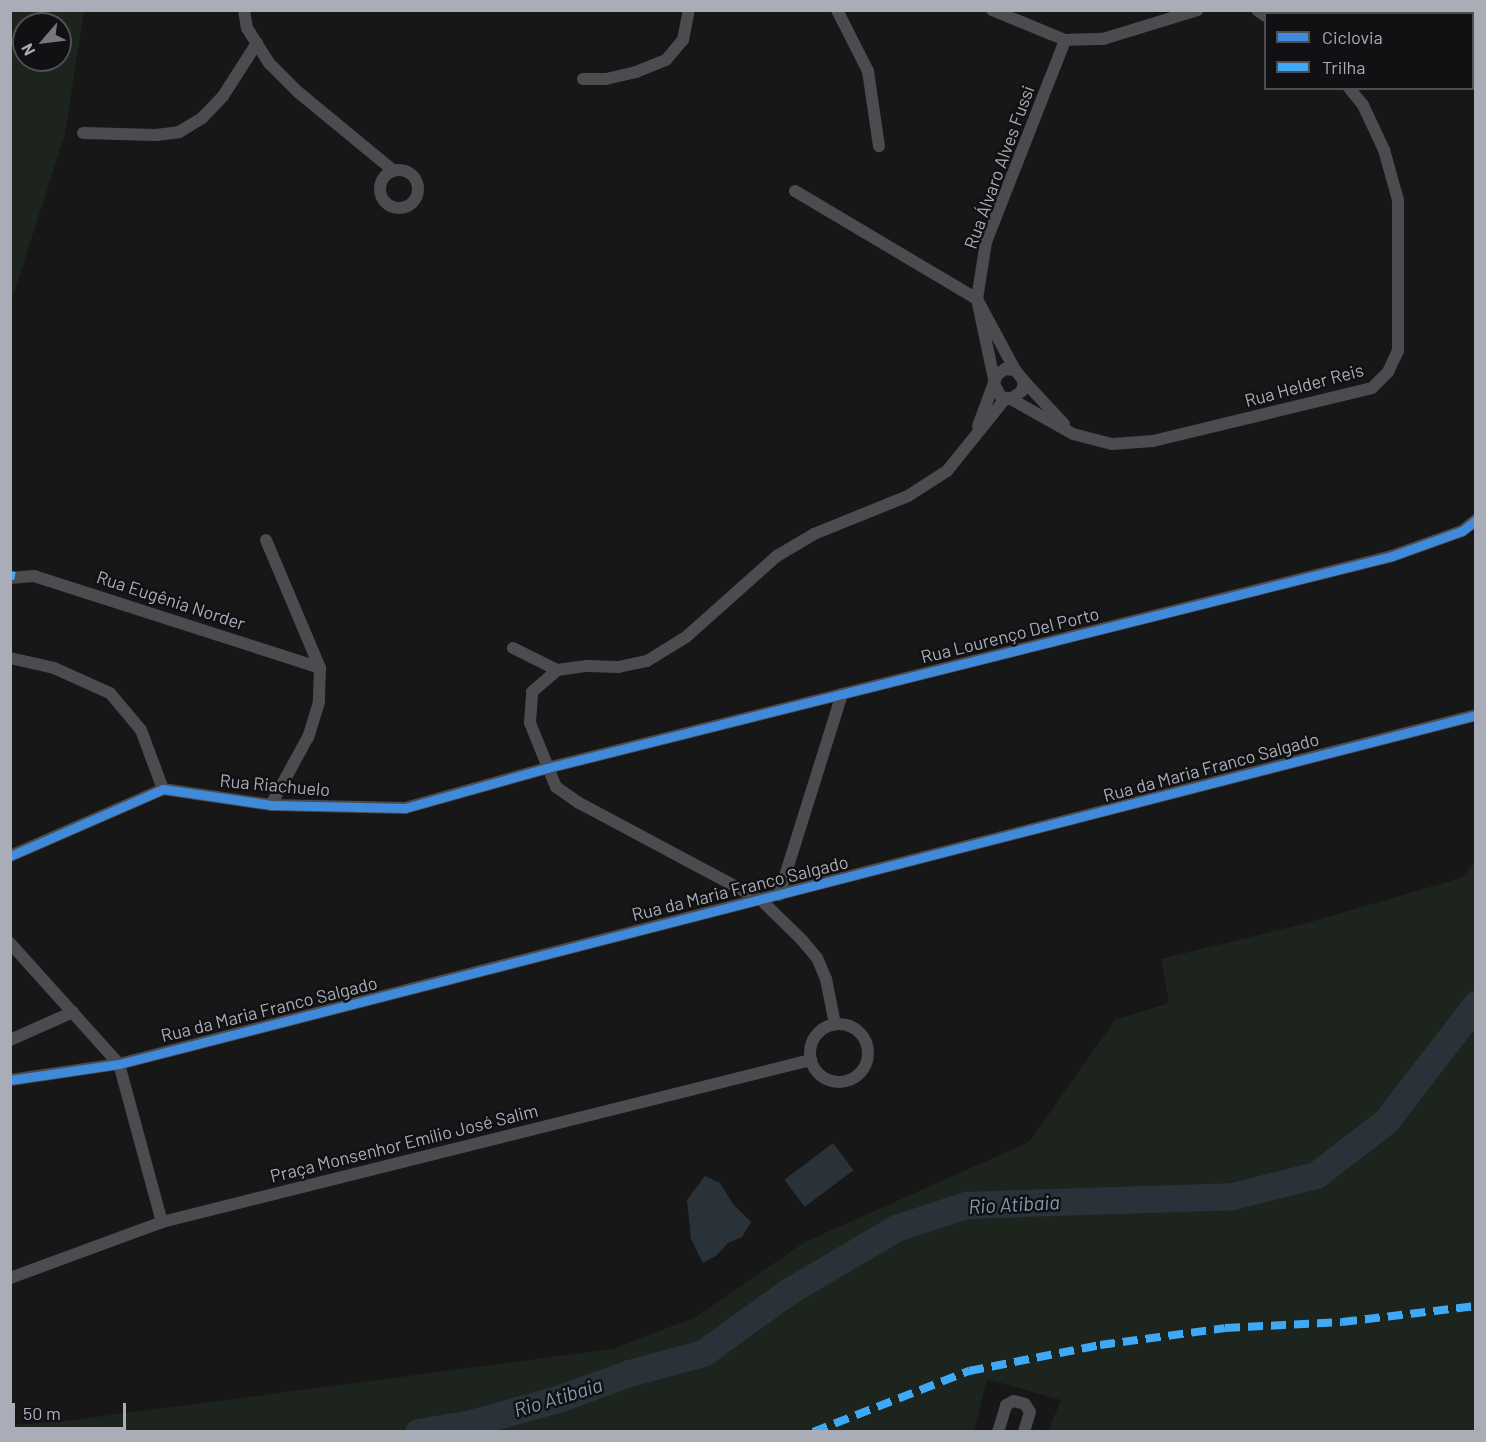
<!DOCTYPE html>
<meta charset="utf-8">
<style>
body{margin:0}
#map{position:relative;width:1486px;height:1442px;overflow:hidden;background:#171717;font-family:Barlow,sans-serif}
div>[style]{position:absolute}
.green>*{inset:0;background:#1d241e}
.water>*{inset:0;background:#2a3239;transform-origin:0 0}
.river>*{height:27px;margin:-13.5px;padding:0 13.5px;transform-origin:13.5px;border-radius:13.5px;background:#2a3239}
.street>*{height:12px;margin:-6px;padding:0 6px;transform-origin:6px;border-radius:6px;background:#4b4c50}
.street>.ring{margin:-6px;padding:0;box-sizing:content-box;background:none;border:12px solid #4b4c50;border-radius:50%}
.quiet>*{height:8px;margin-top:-4px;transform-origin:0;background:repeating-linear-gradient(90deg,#3fa9f5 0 15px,transparent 0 23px)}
.cycleway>*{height:9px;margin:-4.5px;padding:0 4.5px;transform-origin:4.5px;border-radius:4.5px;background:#408adc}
span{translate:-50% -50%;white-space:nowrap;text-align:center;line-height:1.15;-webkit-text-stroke:5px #111113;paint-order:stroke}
.street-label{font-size:18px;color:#a8adb8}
.water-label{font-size:20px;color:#7f9bb3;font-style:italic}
.frame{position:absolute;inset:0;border:12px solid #a8adb8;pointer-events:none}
.legend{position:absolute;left:1264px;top:12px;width:210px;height:78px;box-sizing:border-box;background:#111113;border:2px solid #4d4f55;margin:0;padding:8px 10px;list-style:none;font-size:18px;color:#a8adb8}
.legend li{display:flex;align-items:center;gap:12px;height:30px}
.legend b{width:30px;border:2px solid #4d4f55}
.north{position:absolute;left:12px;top:12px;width:60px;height:60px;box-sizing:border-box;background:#111113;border:2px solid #4d4f55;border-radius:50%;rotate:242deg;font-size:16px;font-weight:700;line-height:24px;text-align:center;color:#a8adb8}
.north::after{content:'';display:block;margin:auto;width:21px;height:27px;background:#757880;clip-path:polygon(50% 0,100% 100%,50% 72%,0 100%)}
.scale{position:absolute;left:12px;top:1403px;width:114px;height:27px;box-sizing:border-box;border:3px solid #a8adb8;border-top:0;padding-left:8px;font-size:18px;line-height:21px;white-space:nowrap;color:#a8adb8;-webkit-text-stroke:4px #111113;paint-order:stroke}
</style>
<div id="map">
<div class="green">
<i style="clip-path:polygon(evenodd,11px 10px,84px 11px,65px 134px,11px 302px,11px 10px,24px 24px,60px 24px,60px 60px,24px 60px,24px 24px)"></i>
<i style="clip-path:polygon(1475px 863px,1475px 1431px,1048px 1431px,1061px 1400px,987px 1379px,974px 1431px,11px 1431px,11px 1425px,65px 1421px,613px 1349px,696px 1317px,805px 1242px,1029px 1142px,1115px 1020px,1169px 1003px,1161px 959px,1307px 923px,1461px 878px)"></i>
</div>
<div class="water">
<i style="left:833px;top:1143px;width:34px;height:61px;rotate:53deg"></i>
<i style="clip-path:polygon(705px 1176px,720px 1183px,733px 1204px,751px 1222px,742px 1237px,728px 1243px,716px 1256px,703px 1263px,691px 1239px,687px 1200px)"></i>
</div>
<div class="river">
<i style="left:418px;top:1432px;width:50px;rotate:-9.3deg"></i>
<i style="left:467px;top:1424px;width:94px;rotate:-15.4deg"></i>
<i style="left:558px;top:1399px;width:76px;rotate:-20.1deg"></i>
<i style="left:629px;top:1373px;width:77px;rotate:-15.1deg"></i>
<i style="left:703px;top:1353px;width:106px;rotate:-35.8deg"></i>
<i style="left:789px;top:1291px;width:124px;rotate:-30.5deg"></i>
<i style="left:896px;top:1228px;width:74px;rotate:-18.2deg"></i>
<i style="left:966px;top:1205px;width:266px;rotate:-1.9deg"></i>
<i style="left:1232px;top:1196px;width:87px;rotate:-14deg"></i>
<i style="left:1316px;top:1175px;width:88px;rotate:-37.6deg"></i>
<i style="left:1386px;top:1121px;width:148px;rotate:-52.4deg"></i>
</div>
<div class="street">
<i style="left:244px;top:10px;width:18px;rotate:81deg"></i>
<i style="left:247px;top:28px;width:41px;rotate:57.8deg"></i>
<i style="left:269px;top:63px;width:41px;rotate:45deg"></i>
<i style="left:298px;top:92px;width:124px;rotate:39.5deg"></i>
<i style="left:837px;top:10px;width:68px;rotate:63.1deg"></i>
<i style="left:868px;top:71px;width:76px;rotate:81.7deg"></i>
<i style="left:992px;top:10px;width:79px;rotate:22.3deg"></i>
<i style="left:1065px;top:40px;width:38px;rotate:-2deg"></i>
<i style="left:1103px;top:39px;width:99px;rotate:-17deg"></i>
<i style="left:1257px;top:10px;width:11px;rotate:34deg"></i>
<i style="left:1473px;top:10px;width:4px;rotate:34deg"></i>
<i style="left:583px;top:79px;width:23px"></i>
<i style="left:606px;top:79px;width:31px;rotate:-13deg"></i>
<i style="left:636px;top:72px;width:32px;rotate:-22deg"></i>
<i style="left:666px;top:60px;width:26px;rotate:-50deg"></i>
<i style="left:683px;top:40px;width:31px;rotate:-79deg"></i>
<i style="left:83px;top:133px;width:73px;rotate:1.6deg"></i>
<i style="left:156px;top:135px;width:23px;rotate:-7deg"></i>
<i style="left:179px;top:132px;width:27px;rotate:-31deg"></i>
<i style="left:202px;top:118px;width:30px;rotate:-46deg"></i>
<i style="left:223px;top:96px;width:63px;rotate:-57.3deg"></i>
<i class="ring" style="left:380px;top:170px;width:26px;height:26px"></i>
<i style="left:795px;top:191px;width:212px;rotate:30.7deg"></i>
<i style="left:977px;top:299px;width:81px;rotate:61.8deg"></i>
<i style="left:994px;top:379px;width:82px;rotate:-102deg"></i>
<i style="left:977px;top:299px;width:58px;rotate:-81deg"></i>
<i style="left:986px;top:242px;width:217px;rotate:-68.6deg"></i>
<i style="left:1024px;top:381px;width:59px;rotate:47.1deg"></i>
<i style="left:1011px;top:399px;width:71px;rotate:29.4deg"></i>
<i style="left:1073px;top:434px;width:40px;rotate:14.4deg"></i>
<i style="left:1112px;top:444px;width:41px;rotate:-4.2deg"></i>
<i style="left:1153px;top:441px;width:225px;rotate:-13.6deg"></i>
<i style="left:1372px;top:388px;width:23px;rotate:-45deg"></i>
<i style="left:1388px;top:372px;width:23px;rotate:-65deg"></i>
<i style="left:1398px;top:351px;width:151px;rotate:-90deg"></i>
<i style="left:1398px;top:200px;width:52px;rotate:-105.6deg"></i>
<i style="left:1384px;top:150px;width:50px;rotate:-115deg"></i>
<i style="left:1363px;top:105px;width:22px;rotate:-129deg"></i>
<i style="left:978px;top:426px;width:54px;rotate:-69.6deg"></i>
<i style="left:997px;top:375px;width:10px;rotate:-37deg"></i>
<i style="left:1005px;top:369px;width:10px;rotate:6deg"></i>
<i style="left:1015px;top:370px;width:14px;rotate:51deg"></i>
<i style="left:1024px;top:381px;width:10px;rotate:101deg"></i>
<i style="left:1022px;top:391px;width:14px;rotate:144deg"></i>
<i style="left:1011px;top:399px;width:10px;rotate:-169deg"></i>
<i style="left:1001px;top:397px;width:15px;rotate:-118deg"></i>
<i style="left:266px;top:540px;width:139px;rotate:67.1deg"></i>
<i style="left:320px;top:668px;width:34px;rotate:92deg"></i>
<i style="left:319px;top:702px;width:37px;rotate:107deg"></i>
<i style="left:308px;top:737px;width:77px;rotate:118.6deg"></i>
<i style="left:10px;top:578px;width:24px;rotate:-5deg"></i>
<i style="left:34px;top:576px;width:300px;rotate:17.8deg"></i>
<i style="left:513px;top:648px;width:49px;rotate:26.6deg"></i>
<i style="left:10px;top:658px;width:45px;rotate:12.8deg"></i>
<i style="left:54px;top:668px;width:61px;rotate:24.1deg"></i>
<i style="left:110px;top:693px;width:48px;rotate:50deg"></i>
<i style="left:141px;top:730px;width:63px;rotate:69.6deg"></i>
<i style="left:10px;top:856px;width:167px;rotate:-23.6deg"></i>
<i style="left:163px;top:789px;width:109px;rotate:8.4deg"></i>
<i style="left:271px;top:805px;width:134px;rotate:1.3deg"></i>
<i style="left:405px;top:808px;width:148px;rotate:-15.7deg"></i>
<i style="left:547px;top:768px;width:871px;rotate:-14.08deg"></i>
<i style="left:1392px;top:556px;width:74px;rotate:-19.7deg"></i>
<i style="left:1462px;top:531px;width:18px;rotate:-38deg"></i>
<i style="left:779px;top:895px;width:211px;rotate:-72.6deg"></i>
<i style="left:10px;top:943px;width:163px;rotate:48deg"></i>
<i style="left:119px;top:1064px;width:164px;rotate:74.8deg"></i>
<i style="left:835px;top:1024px;width:46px;rotate:-101.3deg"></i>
<i style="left:826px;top:979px;width:23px;rotate:-113deg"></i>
<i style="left:817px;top:958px;width:23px;rotate:-130deg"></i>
<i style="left:802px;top:940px;width:57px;rotate:-135.7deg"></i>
<i style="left:761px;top:900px;width:206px;rotate:-151.9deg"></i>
<i style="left:579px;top:803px;width:28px;rotate:-145deg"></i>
<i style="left:556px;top:787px;width:69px;rotate:-112.1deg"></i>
<i style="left:530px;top:723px;width:31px;rotate:-86deg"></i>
<i style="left:532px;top:692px;width:33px;rotate:-41deg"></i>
<i style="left:557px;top:670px;width:30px;rotate:-8deg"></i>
<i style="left:587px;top:666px;width:31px;rotate:2deg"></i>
<i style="left:618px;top:667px;width:30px;rotate:-12deg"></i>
<i style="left:647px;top:661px;width:46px;rotate:-31.6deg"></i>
<i style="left:686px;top:637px;width:122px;rotate:-41.7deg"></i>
<i style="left:777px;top:556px;width:43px;rotate:-30.7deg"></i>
<i style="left:814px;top:534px;width:101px;rotate:-22deg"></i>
<i style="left:908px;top:496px;width:46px;rotate:-32.7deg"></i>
<i style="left:947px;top:471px;width:94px;rotate:-51.1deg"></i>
<i class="ring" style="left:810px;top:1024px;width:46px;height:46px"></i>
<i style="left:10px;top:1040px;width:69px;rotate:-24deg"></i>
<i style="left:10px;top:1080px;width:110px;rotate:-8.4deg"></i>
<i style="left:119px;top:1064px;width:1401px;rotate:-14.42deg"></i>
<i style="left:10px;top:1278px;width:162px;rotate:-20.2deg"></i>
<i style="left:162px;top:1222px;width:669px;rotate:-14.02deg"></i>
<i style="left:998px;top:1432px;width:28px;rotate:-73deg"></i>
<i style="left:1006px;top:1405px;width:9px;rotate:-27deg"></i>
<i style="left:1014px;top:1401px;width:11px;rotate:15deg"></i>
<i style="left:1025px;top:1404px;width:9px;rotate:58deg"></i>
<i style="left:1030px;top:1412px;width:21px;rotate:107deg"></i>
</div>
<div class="quiet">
<i style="left:10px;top:575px;width:5px;rotate:11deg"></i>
<i style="left:813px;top:1432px;width:168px;rotate:-21.4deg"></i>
<i style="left:969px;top:1371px;width:134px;rotate:-11.2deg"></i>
<i style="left:1100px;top:1345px;width:126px;rotate:-7.7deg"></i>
<i style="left:1225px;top:1328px;width:117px;rotate:-2.9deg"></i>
<i style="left:1342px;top:1322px;width:135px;rotate:-6.8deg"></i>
</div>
<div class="cycleway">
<i style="left:10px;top:856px;width:167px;rotate:-23.6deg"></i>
<i style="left:163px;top:789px;width:109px;rotate:8.4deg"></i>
<i style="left:271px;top:805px;width:134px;rotate:1.3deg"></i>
<i style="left:405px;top:808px;width:148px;rotate:-15.7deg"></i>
<i style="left:547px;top:768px;width:871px;rotate:-14.08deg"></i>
<i style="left:1392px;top:556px;width:74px;rotate:-19.7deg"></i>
<i style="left:1462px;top:531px;width:18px;rotate:-38deg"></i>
<i style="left:10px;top:1080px;width:110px;rotate:-8.4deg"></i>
<i style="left:119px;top:1064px;width:1401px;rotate:-14.42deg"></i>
</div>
<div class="street-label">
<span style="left:999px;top:167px;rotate:-70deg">Rua Álvaro Alves Fussi</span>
<span style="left:1304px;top:385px;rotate:-15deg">Rua Helder Reis</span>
<span style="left:171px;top:600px;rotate:18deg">Rua Eugênia Norder</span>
<span style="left:1010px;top:635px;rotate:-14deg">Rua Lourenço Del Porto</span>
<span style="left:1211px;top:767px;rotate:-15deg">Rua da Maria Franco Salgado</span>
<span style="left:275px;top:785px;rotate:5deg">Rua Riachuelo</span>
<span style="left:740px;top:888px;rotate:-14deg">Rua da Maria Franco Salgado</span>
<span style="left:269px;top:1009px;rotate:-14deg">Rua da Maria Franco Salgado</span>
<span style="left:404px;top:1143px;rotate:-14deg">Praça Monsenhor Emílio José Salim</span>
</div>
<div class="water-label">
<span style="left:1014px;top:1204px;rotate:-3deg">Rio Atibaia</span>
<span style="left:558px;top:1397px;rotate:-17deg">Rio Atibaia</span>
</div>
<div class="frame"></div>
<ul class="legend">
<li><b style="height:8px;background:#408adc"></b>Ciclovia</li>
<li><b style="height:8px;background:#3fa9f5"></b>Trilha</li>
</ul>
<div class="north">N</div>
<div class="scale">50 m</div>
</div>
